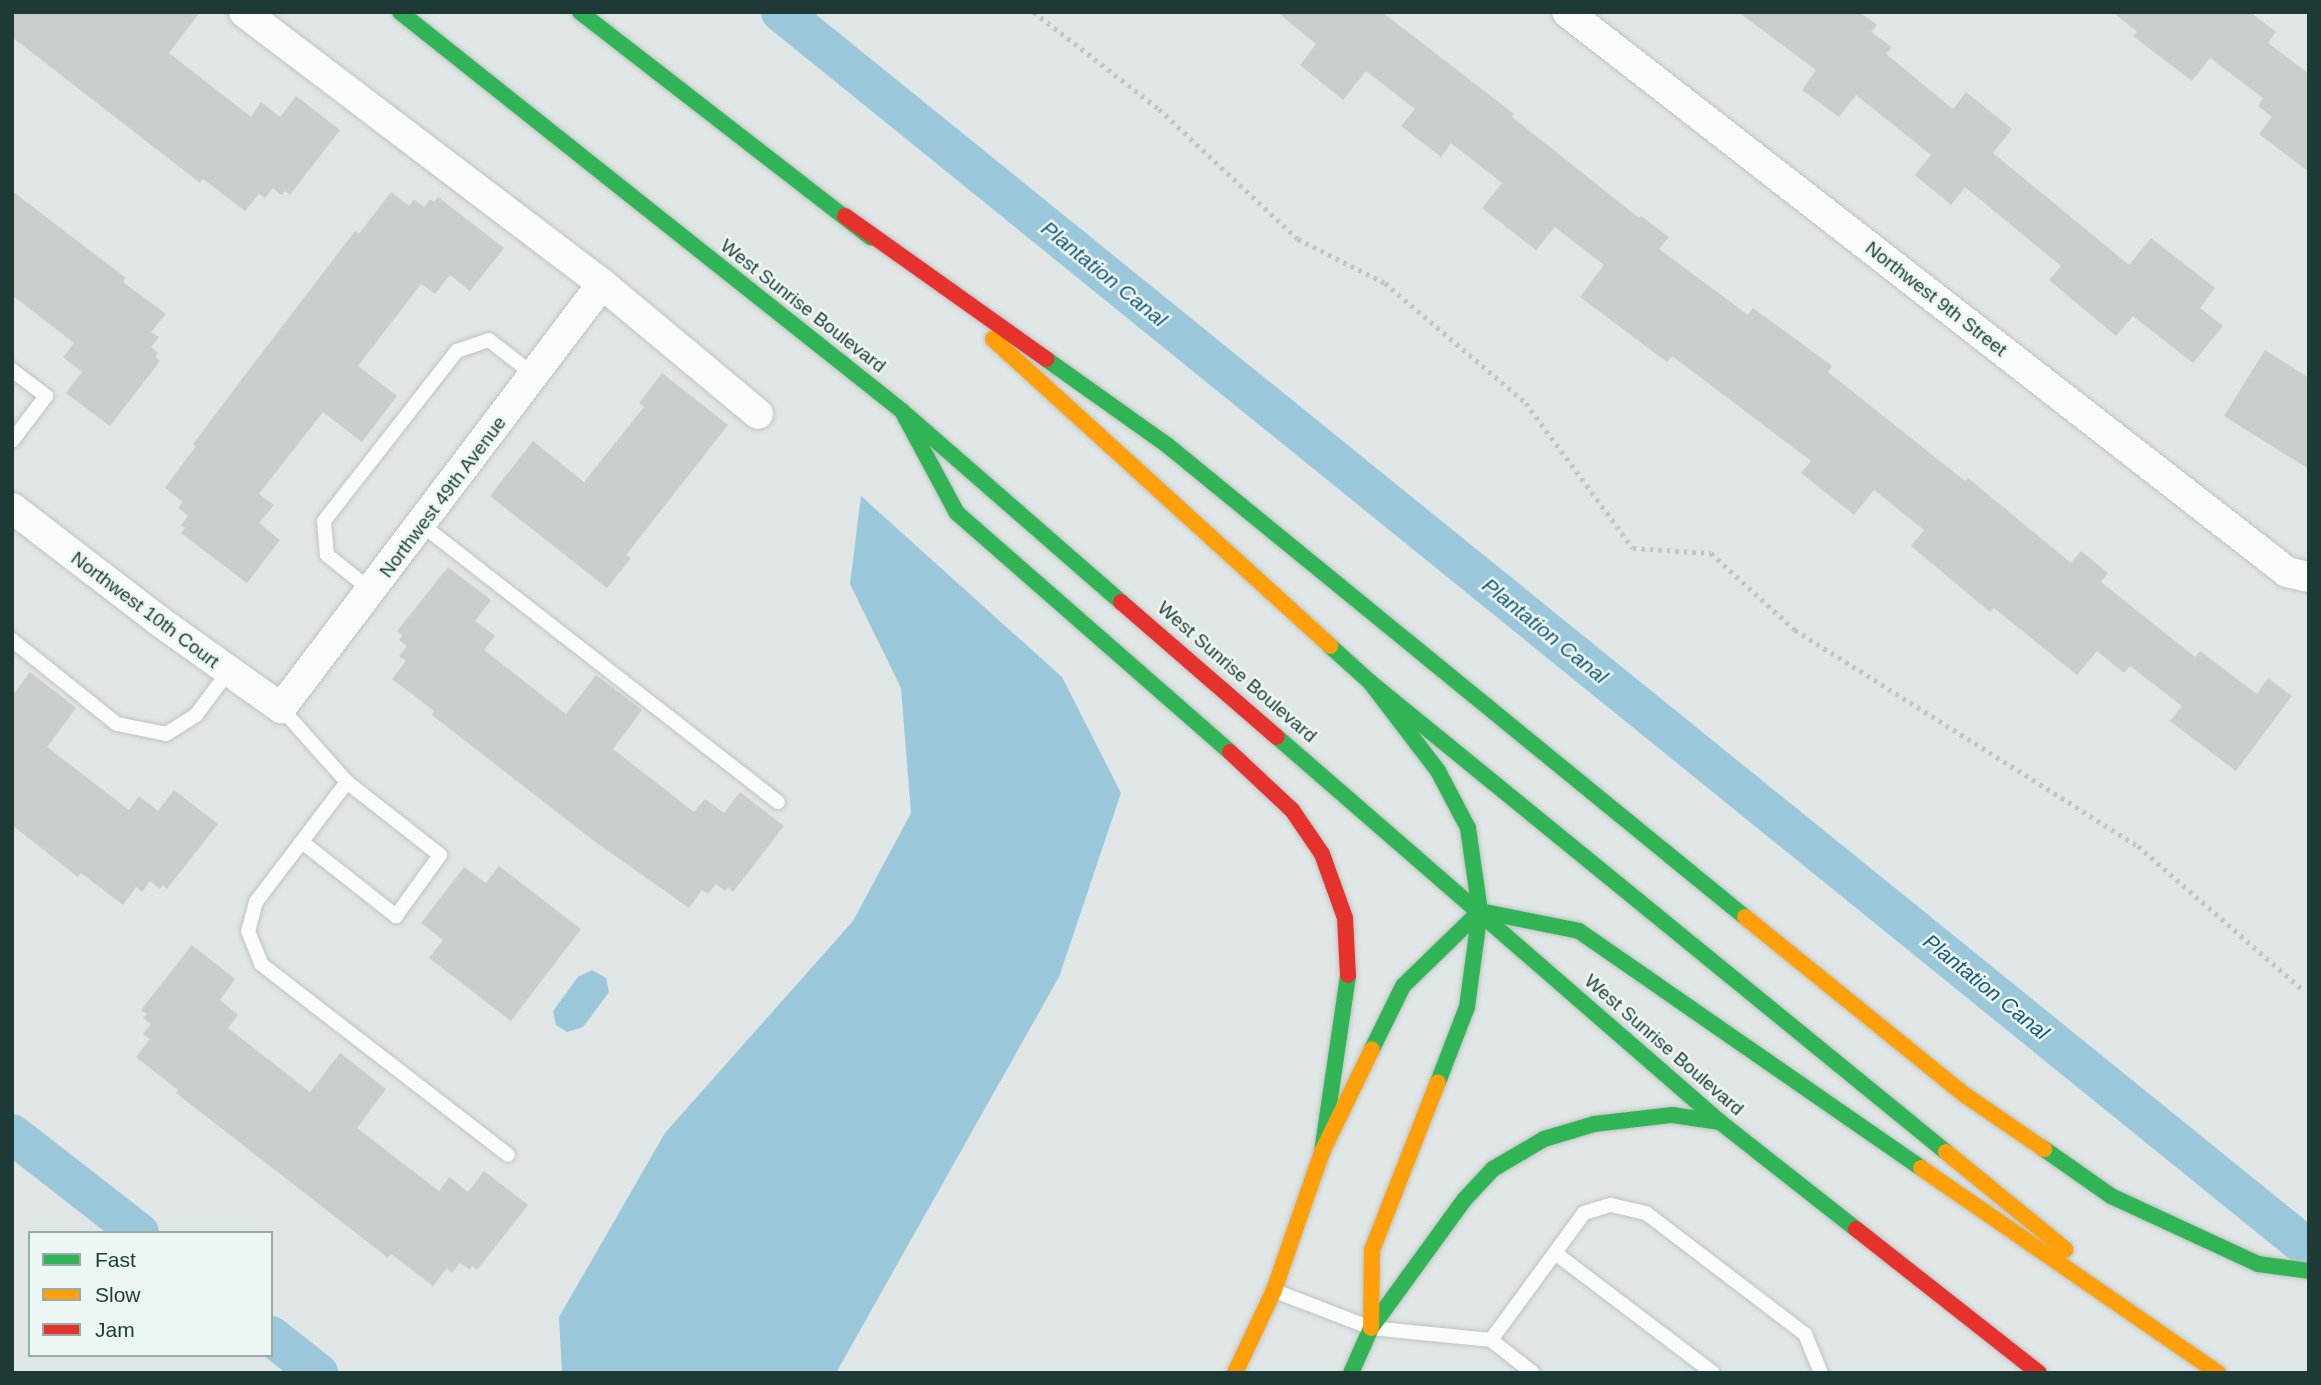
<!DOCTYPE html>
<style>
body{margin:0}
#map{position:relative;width:2321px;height:1385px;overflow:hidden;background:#e0e6e5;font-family:Helvetica,sans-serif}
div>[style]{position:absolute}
.water>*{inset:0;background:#9bc7da}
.canal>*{height:40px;margin:-20px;padding:0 20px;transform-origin:20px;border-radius:20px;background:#9bc7da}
.building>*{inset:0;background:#c7cecb}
.path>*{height:4.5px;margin-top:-2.25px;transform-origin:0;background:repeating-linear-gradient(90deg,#bdc8c6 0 3.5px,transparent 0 8.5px)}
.roads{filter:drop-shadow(0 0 2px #bdc3c2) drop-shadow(0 0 2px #bdc3c2)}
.lane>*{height:14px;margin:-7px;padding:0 7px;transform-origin:7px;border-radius:7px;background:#fafbfb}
.street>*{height:30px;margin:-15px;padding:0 15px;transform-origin:15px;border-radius:15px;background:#fafbfb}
.fast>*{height:16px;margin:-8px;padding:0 8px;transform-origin:8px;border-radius:8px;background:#30b455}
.slow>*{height:16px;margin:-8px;padding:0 8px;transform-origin:8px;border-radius:8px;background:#ff9f0a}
.jam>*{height:16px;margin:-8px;padding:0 8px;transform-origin:8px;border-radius:8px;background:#e5322d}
span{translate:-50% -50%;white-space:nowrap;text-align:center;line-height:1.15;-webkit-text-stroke:5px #ecf7f3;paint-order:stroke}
.street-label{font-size:19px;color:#1d3a37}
.water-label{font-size:21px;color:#13587a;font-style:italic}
.frame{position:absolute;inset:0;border:14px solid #1d3a37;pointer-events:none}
.legend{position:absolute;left:28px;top:1231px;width:245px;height:126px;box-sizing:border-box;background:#ecf7f3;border:2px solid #99aba8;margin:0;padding:9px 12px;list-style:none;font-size:21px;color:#1d3a37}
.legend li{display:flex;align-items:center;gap:14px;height:35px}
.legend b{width:35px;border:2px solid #99aba8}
</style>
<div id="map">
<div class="water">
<i style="clip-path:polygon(861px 496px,1062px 677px,1121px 793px,1059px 977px,836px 1373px,562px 1373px,559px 1317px,665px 1133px,853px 921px,911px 813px,901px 688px,850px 584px)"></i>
<i style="clip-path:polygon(592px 970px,606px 978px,609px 992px,583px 1027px,567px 1032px,556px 1025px,553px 1011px,578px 977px)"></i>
</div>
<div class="canal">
<i style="left:781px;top:12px;width:1966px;rotate:38.99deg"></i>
<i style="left:12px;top:1134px;width:161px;rotate:37.9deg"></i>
<i style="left:271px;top:1336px;width:60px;rotate:38.2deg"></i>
</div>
<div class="building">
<i style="clip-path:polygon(12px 12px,200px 12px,169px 53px,251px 117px,261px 102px,280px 117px,296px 96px,340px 130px,290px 195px,285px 191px,281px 195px,273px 188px,265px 198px,259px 194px,245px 211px,203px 179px,200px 183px,12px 37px)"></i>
<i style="clip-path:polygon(1277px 12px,1382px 12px,1514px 114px,1512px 117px,1639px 218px,1641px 216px,1669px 237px,1659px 249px,1748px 315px,1753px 308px,1832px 366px,1828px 372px,1965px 481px,1968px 478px,2071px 563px,2081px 551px,2108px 573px,2101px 582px,2195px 657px,2200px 651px,2257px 694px,2268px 678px,2292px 696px,2236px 771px,2170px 721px,2182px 706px,2130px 666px,2124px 673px,2097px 651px,2077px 675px,1994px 608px,1990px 612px,1911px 546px,1924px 530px,1874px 490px,1854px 515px,1801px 473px,1811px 461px,1672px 356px,1667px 362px,1580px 297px,1604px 265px,1555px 227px,1536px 250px,1482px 208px,1502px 183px,1451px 143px,1441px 157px,1401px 126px,1415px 109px,1366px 71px,1343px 100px,1300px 65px,1316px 44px)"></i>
<i style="clip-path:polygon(1738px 12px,1859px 12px,1877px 25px,1871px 32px,1892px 47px,1886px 54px,1953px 109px,1966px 92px,2012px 129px,1993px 153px,2129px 265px,2151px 238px,2215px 288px,2200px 308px,2223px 326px,2193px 363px,2133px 316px,2116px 336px,2049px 280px,2061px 266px,1965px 187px,1951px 205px,1915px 175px,1931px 155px,1856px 95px,1839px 117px,1802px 90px,1816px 70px)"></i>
<i style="clip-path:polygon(2113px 12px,2250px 12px,2276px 32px,2268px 43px,2309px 74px,2309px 172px,2259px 134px,2272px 117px,2258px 106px,2263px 98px,2210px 58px,2192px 81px,2133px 36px,2137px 32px)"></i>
<i style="clip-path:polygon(12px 191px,126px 278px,123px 282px,166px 314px,151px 332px,159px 337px,151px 347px,158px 353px,155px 357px,160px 361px,110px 426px,66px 393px,82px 372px,63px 357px,74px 343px,12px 295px)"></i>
<i style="clip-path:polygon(391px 192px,409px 206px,414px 199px,424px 207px,430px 199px,434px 202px,438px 197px,504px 248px,470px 291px,450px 275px,435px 294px,421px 284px,358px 366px,397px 396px,362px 442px,323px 412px,259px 494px,274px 505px,259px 523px,280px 540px,247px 583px,181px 533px,185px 528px,181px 525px,188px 516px,178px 508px,183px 502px,165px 488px,196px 446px,193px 444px,248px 371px,355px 231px,359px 234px)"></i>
<i style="clip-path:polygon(2265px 350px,2309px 378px,2309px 469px,2224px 416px)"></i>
<i style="clip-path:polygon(662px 373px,728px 425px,626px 555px,631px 558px,607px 588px,490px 496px,533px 441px,584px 482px,644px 407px,639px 403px)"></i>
<i style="clip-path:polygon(448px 567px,491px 600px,475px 621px,495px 636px,484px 650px,566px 714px,596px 675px,642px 710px,613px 749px,694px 812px,705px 799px,724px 813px,740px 792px,784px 826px,733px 892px,728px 887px,725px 891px,716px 884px,708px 894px,702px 890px,689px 908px,594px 841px,432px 715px,434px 711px,392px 679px,406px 661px,399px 656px,407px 646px,399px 640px,402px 635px,397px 631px)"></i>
<i style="clip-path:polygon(30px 672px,76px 708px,47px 747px,129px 810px,139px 796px,158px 811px,174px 790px,218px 824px,167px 889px,163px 885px,160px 889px,150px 881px,142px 892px,136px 887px,123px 905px,81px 873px,78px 877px,12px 825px,12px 696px)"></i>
<i style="clip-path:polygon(499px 866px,581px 929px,511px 1021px,429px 958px,443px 940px,421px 923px,464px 867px,486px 883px)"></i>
<i style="clip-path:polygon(192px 945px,235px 979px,220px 1000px,238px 1015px,228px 1028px,310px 1092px,340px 1053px,386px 1089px,357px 1128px,439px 1191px,449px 1177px,468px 1192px,484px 1171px,528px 1205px,477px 1270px,472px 1266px,470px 1270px,460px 1263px,452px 1273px,447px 1268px,433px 1286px,391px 1254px,388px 1258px,338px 1219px,176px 1093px,178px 1090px,136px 1057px,150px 1039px,143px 1034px,151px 1024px,143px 1018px,147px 1014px,141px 1010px)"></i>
</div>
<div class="path">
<i style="left:1034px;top:12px;width:158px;rotate:37.8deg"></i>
<i style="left:1159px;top:109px;width:190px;rotate:43.1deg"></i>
<i style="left:1298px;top:239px;width:97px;rotate:26.8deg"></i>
<i style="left:1385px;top:283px;width:185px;rotate:40.4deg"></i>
<i style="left:1526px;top:403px;width:180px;rotate:53.6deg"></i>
<i style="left:1633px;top:548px;width:78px;rotate:3.7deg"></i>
<i style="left:1711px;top:553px;width:114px;rotate:42.5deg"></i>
<i style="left:1795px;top:630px;width:405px;rotate:32.2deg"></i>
<i style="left:2138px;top:846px;width:218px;rotate:41.1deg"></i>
</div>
<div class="roads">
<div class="lane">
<i style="left:12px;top:370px;width:43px;rotate:37.4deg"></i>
<i style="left:46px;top:396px;width:56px;rotate:127.1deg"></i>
<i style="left:422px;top:525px;width:451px;rotate:37.9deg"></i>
<i style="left:372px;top:591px;width:58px;rotate:-141.3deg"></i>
<i style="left:327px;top:555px;width:34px;rotate:-95deg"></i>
<i style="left:324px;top:521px;width:216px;rotate:-52deg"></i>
<i style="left:457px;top:351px;width:34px;rotate:-19deg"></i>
<i style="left:489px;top:340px;width:57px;rotate:37.9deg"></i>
<i style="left:12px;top:640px;width:134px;rotate:38.7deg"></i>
<i style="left:117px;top:724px;width:50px;rotate:11.5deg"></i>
<i style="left:166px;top:734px;width:36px;rotate:-32deg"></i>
<i style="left:196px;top:715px;width:54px;rotate:-53.3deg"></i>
<i style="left:281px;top:708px;width:99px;rotate:48.3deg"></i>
<i style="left:347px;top:782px;width:151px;rotate:127.2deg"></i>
<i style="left:256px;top:902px;width:30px;rotate:105deg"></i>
<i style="left:248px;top:931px;width:35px;rotate:68deg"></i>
<i style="left:261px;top:964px;width:312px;rotate:37.7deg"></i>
<i style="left:302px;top:842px;width:120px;rotate:38.2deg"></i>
<i style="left:396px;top:916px;width:75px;rotate:-54.2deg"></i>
<i style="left:440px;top:855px;width:118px;rotate:-141.9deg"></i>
<i style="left:1555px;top:1253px;width:198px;rotate:37.2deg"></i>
<i style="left:1275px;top:1291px;width:103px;rotate:21.1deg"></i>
<i style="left:1371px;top:1328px;width:121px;rotate:5.7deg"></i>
<i style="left:1491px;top:1340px;width:53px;rotate:38.2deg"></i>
<i style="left:1491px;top:1340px;width:157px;rotate:-53.8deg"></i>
<i style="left:1584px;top:1213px;width:28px;rotate:-17deg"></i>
<i style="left:1611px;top:1205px;width:36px;rotate:13deg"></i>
<i style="left:1646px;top:1213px;width:200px;rotate:37.3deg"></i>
<i style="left:1805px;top:1334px;width:42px;rotate:67.7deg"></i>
</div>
<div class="street">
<i style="left:244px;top:12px;width:450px;rotate:37.2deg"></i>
<i style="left:602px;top:284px;width:203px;rotate:39.8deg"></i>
<i style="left:1567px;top:12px;width:912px;rotate:37.87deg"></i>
<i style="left:2287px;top:572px;width:23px;rotate:13deg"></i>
<i style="left:12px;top:508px;width:185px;rotate:37.5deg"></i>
<i style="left:159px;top:621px;width:150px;rotate:35.5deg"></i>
<i style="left:281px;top:708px;width:532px;rotate:-52.87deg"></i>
</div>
<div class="fast">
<i style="left:400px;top:12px;width:641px;rotate:38.48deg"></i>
<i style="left:902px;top:411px;width:291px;rotate:41.1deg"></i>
<i style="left:580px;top:12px;width:368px;rotate:37.8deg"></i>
<i style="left:1046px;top:359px;width:148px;rotate:35.4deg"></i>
<i style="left:1167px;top:445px;width:746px;rotate:39.24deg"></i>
<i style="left:902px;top:411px;width:116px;rotate:61.7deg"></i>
<i style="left:957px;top:513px;width:363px;rotate:41.2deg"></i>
<i style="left:1330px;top:646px;width:54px;rotate:42deg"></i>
<i style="left:1370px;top:682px;width:743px;rotate:39.21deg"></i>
<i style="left:1370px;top:682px;width:112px;rotate:52.6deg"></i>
<i style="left:1438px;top:771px;width:64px;rotate:62.2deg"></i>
<i style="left:1468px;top:828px;width:84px;rotate:81.8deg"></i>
<i style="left:1480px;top:911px;width:97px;rotate:97.7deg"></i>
<i style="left:1467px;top:1007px;width:80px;rotate:111.1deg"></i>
<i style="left:1277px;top:737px;width:587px;rotate:40.99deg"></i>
<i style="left:1480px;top:911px;width:101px;rotate:11.4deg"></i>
<i style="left:1579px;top:931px;width:416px;rotate:34.7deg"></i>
<i style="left:1372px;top:1049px;width:70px;rotate:-63.8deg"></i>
<i style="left:1403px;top:986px;width:107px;rotate:-44.2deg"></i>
<i style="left:2044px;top:1149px;width:82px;rotate:35deg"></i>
<i style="left:2111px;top:1196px;width:162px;rotate:24.8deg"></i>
<i style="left:2258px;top:1264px;width:51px;rotate:7.8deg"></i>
<i style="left:1322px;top:1152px;width:179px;rotate:-81.6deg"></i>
<i style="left:1351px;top:1373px;width:49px;rotate:-66deg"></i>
<i style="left:1371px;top:1328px;width:158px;rotate:-54deg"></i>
<i style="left:1464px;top:1200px;width:42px;rotate:-46.9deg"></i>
<i style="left:1493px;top:1169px;width:59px;rotate:-30.5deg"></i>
<i style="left:1544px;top:1139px;width:52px;rotate:-16.7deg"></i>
<i style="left:1594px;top:1124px;width:79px;rotate:-6.6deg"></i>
<i style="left:1672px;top:1115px;width:49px;rotate:8.3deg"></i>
<i style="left:1720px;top:1122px;width:173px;rotate:38.2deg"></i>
</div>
<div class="slow">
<i style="left:993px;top:339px;width:456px;rotate:42.3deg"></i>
<i style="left:1745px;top:917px;width:283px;rotate:39deg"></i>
<i style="left:1965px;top:1095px;width:96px;rotate:34.4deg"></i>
<i style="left:1946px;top:1152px;width:154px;rotate:39.2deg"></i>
<i style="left:1921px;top:1168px;width:361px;rotate:34.6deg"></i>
<i style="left:1371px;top:1328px;width:78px;rotate:-89.3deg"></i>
<i style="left:1372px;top:1250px;width:180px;rotate:-68.6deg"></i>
<i style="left:1235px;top:1373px;width:92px;rotate:-64.8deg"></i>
<i style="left:1274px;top:1290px;width:146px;rotate:-70.8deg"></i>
<i style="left:1322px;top:1152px;width:114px;rotate:-64.1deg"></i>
</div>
<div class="jam">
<i style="left:845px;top:216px;width:247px;rotate:35.4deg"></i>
<i style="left:1121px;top:602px;width:206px;rotate:40.9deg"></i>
<i style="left:1230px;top:752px;width:85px;rotate:43.1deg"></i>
<i style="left:1292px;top:810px;width:53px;rotate:55.7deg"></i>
<i style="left:1322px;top:854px;width:68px;rotate:70.2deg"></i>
<i style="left:1345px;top:918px;width:57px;rotate:87deg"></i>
<i style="left:1856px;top:1229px;width:233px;rotate:38.2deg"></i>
</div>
</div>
<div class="street-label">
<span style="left:1936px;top:299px;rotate:38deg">Northwest 9th Street</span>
<span style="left:803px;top:306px;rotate:38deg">West Sunrise Boulevard</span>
<span style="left:443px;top:497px;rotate:-53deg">Northwest 49th Avenue</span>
<span style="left:145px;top:610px;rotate:37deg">Northwest 10th Court</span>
<span style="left:1237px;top:672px;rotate:41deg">West Sunrise Boulevard</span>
<span style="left:1664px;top:1045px;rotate:41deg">West Sunrise Boulevard</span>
</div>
<div class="water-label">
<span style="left:1104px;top:274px;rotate:39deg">Plantation Canal</span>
<span style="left:1545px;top:631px;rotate:39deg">Plantation Canal</span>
<span style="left:1986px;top:987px;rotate:39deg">Plantation Canal</span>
</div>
<div class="frame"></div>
<ul class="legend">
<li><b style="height:9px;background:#30b455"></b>Fast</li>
<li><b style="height:9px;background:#ff9f0a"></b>Slow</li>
<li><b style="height:9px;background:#e5322d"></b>Jam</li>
</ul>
</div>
